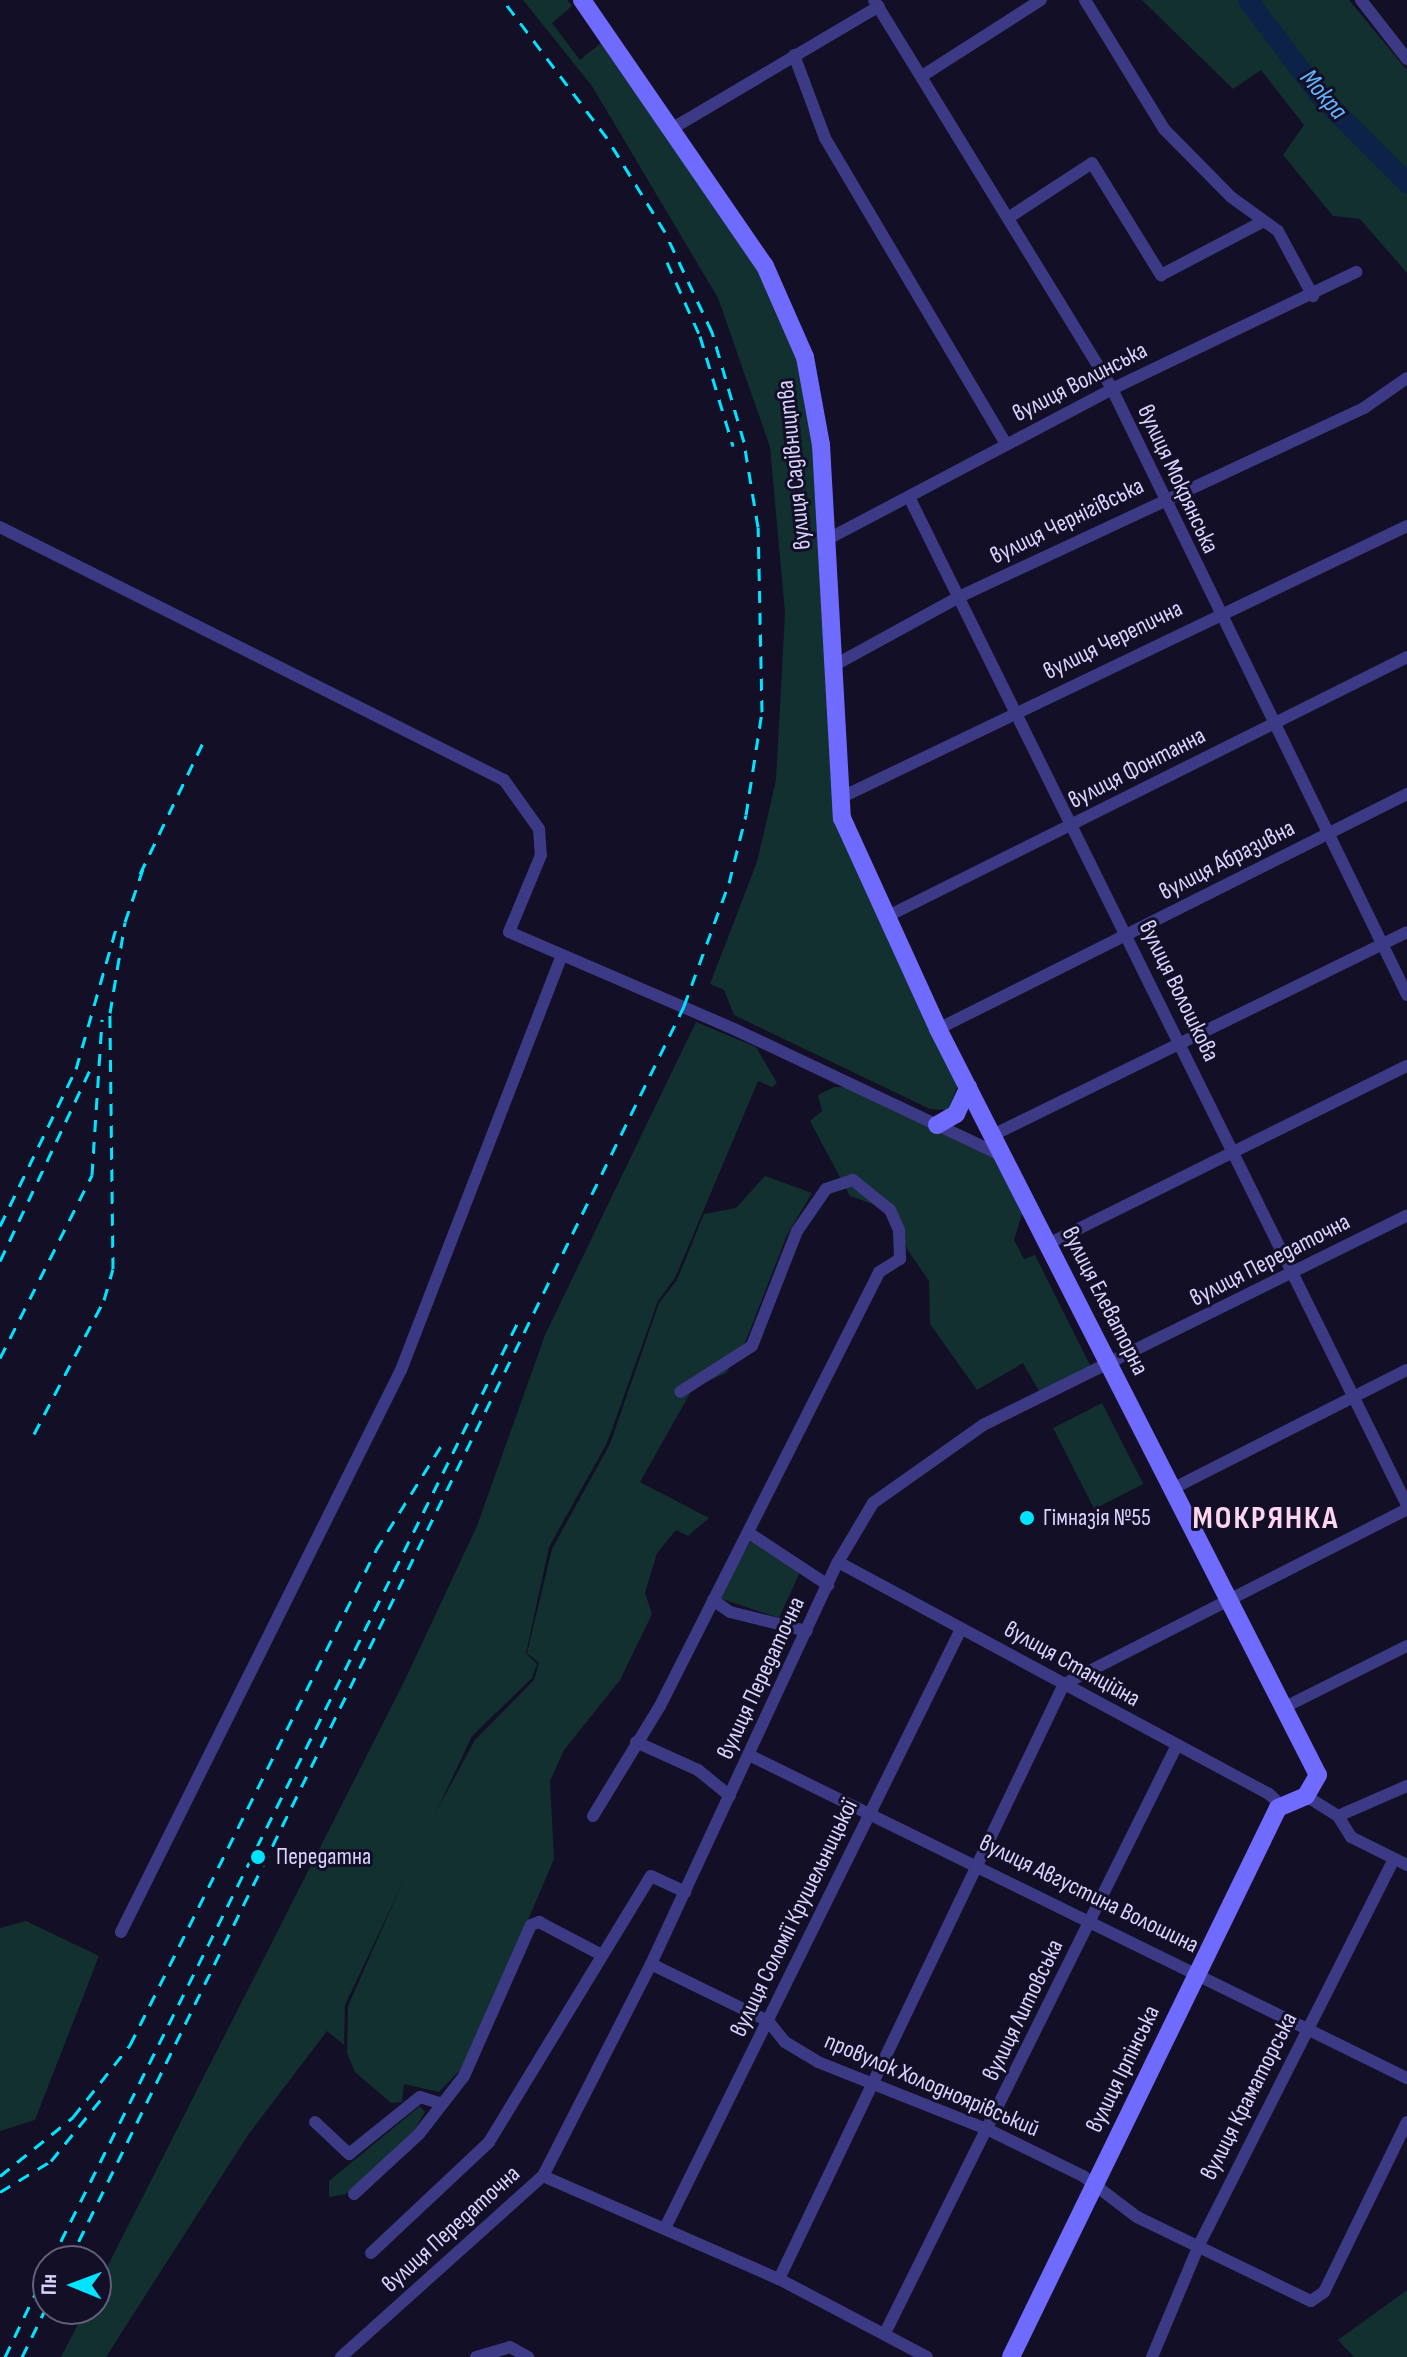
<!DOCTYPE html>
<meta charset="utf-8">
<style>
body{margin:0}
#map{position:relative;width:1407px;height:2357px;overflow:hidden;background:#130f26;font-family:"Sofia Sans Condensed",sans-serif}
div>[style]{position:absolute}
.green>*{inset:0;background:#12302f;transform-origin:0 0}
.river>*{height:20px;margin:-10px;padding:0 10px;transform-origin:10px;border-radius:10px;background:#0c2248}
.street>*{height:12px;margin:-6px;padding:0 6px;transform-origin:6px;border-radius:6px;background:#3d3a85}
.secondary>*{height:18px;margin:-9px;padding:0 9px;transform-origin:9px;border-radius:9px;background:#6f6bff}
.rail>*{height:3px;margin-top:-1.5px;transform-origin:0;background:repeating-linear-gradient(90deg,#00e5ff 0 12px,transparent 0 22px)}
.dots>*{width:22px;height:22px;translate:-50% -50%;box-sizing:border-box;border:4px solid #130f26;border-radius:50%}
span{translate:-50% -50%;white-space:nowrap;text-align:center;line-height:1.15;-webkit-text-stroke:6px #130f26;paint-order:stroke}
.street-label{font-size:24px;color:#d9d4ff}
.poi-label{font-size:24px;color:#d9d4ff}
.left{translate:0 -50%;text-align:left}
.water-label{font-size:26px;color:#62b6ff;font-style:italic}
.district-label{font-size:32px;color:#ffd6f0;font-weight:700;letter-spacing:2px}
.north{position:absolute;left:32px;top:2245px;width:80px;height:80px;box-sizing:border-box;background:#130f26;border:2px solid #625e7d;border-radius:50%;rotate:271deg;font-size:22px;font-weight:700;line-height:32px;text-align:center;color:#d9d4ff}
.north::after{content:'';display:block;margin:auto;width:28px;height:36px;background:#00e5ff;clip-path:polygon(50% 0,100% 100%,50% 72%,0 100%)}
</style>
<div id="map">
<div class="green">
<i style="clip-path:polygon(523px 0,567px 0,572px 6px,552px 23px,580px 60px,602px 42px,768px 282px,800px 359px,810px 409px,834px 781px,888px 937px,958px 1085px,948px 1110px,930px 1109px,734px 1015px,724px 990px,710px 984px,757px 862px,776px 780px,785px 613px,770px 447px,718px 298px,592px 86px)"></i>
<i style="clip-path:polygon(1142px 0,1349px 0,1407px 70px,1407px 273px,1360px 219px,1333px 216px,1283px 155px,1304px 125px,1261px 70px,1233px 89px)"></i>
<i style="clip-path:polygon(696px 1022px,756px 1047px,777px 1083px,772px 1087px,758px 1081px,675px 1278px,658px 1301px,607px 1443px,549px 1547px,526px 1653px,537px 1664px,532px 1678px,472px 1736px,345px 2005px,344px 2045px,327px 2031px,248px 2135px,106px 2357px,61px 2357px,86px 2309px,96px 2309px,96px 2289px,403px 1684px,477px 1526px,545px 1335px)"></i>
<i style="clip-path:polygon(834px 1087px,849px 1087px,998px 1159px,1023px 1211px,1014px 1240px,1024px 1259px,1035px 1255px,1091px 1367px,1039px 1391px,1023px 1363px,977px 1390px,930px 1324px,929px 1281px,907px 1249px,895px 1212px,850px 1196px,810px 1121px,822px 1111px,818px 1095px)"></i>
<i style="clip-path:polygon(765px 1176px,812px 1193px,787px 1235px,745px 1343px,726px 1373px,693px 1388px,640px 1482px,709px 1518px,688px 1536px,676px 1530px,657px 1553px,645px 1593px,652px 1614px,620px 1680px,564px 1750px,550px 1781px,554px 1859px,466px 2064px,439px 2092px,404px 2084px,402px 2102px,391px 2103px,355px 2072px,347px 2053px,348px 2006px,424px 1834px,475px 1740px,534px 1680px,539px 1663px,527px 1653px,552px 1549px,610px 1444px,659px 1303px,677px 1280px,704px 1214px,736px 1208px)"></i>
<i style="left:1102px;top:1403px;width:91px;height:55px;rotate:63deg"></i>
<i style="clip-path:polygon(751px 1541px,800px 1572px,779px 1618px,719px 1598px)"></i>
<i style="clip-path:polygon(26px 1921px,99px 1956px,35px 2120px,0 2131px,0 1928px)"></i>
<i style="clip-path:polygon(420px 2106px,425px 2112px,413px 2133px,346px 2194px,329px 2197px,329px 2181px)"></i>
<i style="clip-path:polygon(1407px 2290px,1407px 2357px,1354px 2357px,1338px 2340px)"></i>
</div>
<div class="river">
<i style="left:1248px;top:0;width:121px;rotate:53deg"></i>
<i style="left:1321px;top:97px;width:122px;rotate:45deg"></i>
</div>
<div class="street">
<i style="left:874px;top:0;width:456px;rotate:58.5deg"></i>
<i style="left:1112px;top:389px;width:674px;rotate:64.04deg"></i>
<i style="left:1085px;top:0;width:151px;rotate:58.5deg"></i>
<i style="left:1164px;top:129px;width:95px;rotate:45.4deg"></i>
<i style="left:1231px;top:197px;width:58px;rotate:35.9deg"></i>
<i style="left:1278px;top:231px;width:74px;rotate:61.7deg"></i>
<i style="left:1361px;top:0;width:75px;rotate:52.1deg"></i>
<i style="left:794px;top:55px;width:89px;rotate:69.5deg"></i>
<i style="left:825px;top:138px;width:356px;rotate:59.4deg"></i>
<i style="left:922px;top:76px;width:141px;rotate:-32.6deg"></i>
<i style="left:673px;top:128px;width:239px;rotate:-30.6deg"></i>
<i style="left:1008px;top:218px;width:100px;rotate:-33.2deg"></i>
<i style="left:1092px;top:163px;width:132px;rotate:58.4deg"></i>
<i style="left:1161px;top:275px;width:116px;rotate:-27.7deg"></i>
<i style="left:909px;top:497px;width:1124px;rotate:63.71deg"></i>
<i style="left:0;top:527px;width:564px;rotate:26.66deg"></i>
<i style="left:504px;top:780px;width:60px;rotate:54.5deg"></i>
<i style="left:539px;top:829px;width:26px;rotate:86deg"></i>
<i style="left:541px;top:855px;width:83px;rotate:112.6deg"></i>
<i style="left:509px;top:932px;width:245px;rotate:23.3deg"></i>
<i style="left:734px;top:1029px;width:297px;rotate:25.3deg"></i>
<i style="left:828px;top:539px;width:321px;rotate:-27.8deg"></i>
<i style="left:1112px;top:389px;width:271px;rotate:-25.6deg"></i>
<i style="left:833px;top:666px;width:146px;rotate:-28.7deg"></i>
<i style="left:961px;top:596px;width:445px;rotate:-25deg"></i>
<i style="left:1364px;top:408px;width:52px;rotate:-34.9deg"></i>
<i style="left:840px;top:798px;width:629px;rotate:-25.63deg"></i>
<i style="left:886px;top:917px;width:582px;rotate:-26.52deg"></i>
<i style="left:938px;top:1029px;width:525px;rotate:-26.61deg"></i>
<i style="left:993px;top:1135px;width:461px;rotate:-26.1deg"></i>
<i style="left:1048px;top:1244px;width:401px;rotate:-26.4deg"></i>
<i style="left:1174px;top:1488px;width:261px;rotate:-26.9deg"></i>
<i style="left:749px;top:1533px;width:95px;rotate:33.4deg"></i>
<i style="left:838px;top:1562px;width:489px;rotate:28.3deg"></i>
<i style="left:1269px;top:1794px;width:18px;rotate:43deg"></i>
<i style="left:713px;top:1600px;width:21px;rotate:35deg"></i>
<i style="left:730px;top:1612px;width:79px;rotate:13.9deg"></i>
<i style="left:1287px;top:1706px;width:134px;rotate:-26.6deg"></i>
<i style="left:636px;top:1742px;width:68px;rotate:24.3deg"></i>
<i style="left:698px;top:1770px;width:41px;rotate:39.1deg"></i>
<i style="left:749px;top:1755px;width:733px;rotate:26.15deg"></i>
<i style="left:1306px;top:1796px;width:38px;rotate:32deg"></i>
<i style="left:1338px;top:1816px;width:25px;rotate:58deg"></i>
<i style="left:1351px;top:1837px;width:63px;rotate:26.6deg"></i>
<i style="left:593px;top:1816px;width:129px;rotate:-58.7deg"></i>
<i style="left:660px;top:1706px;width:486px;rotate:-63.2deg"></i>
<i style="left:879px;top:1272px;width:25px;rotate:-32deg"></i>
<i style="left:900px;top:1259px;width:29px;rotate:-92deg"></i>
<i style="left:899px;top:1230px;width:22px;rotate:-114deg"></i>
<i style="left:890px;top:1210px;width:48px;rotate:-141deg"></i>
<i style="left:853px;top:1180px;width:28px;rotate:162deg"></i>
<i style="left:826px;top:1189px;width:51px;rotate:124.6deg"></i>
<i style="left:797px;top:1231px;width:123px;rotate:111.4deg"></i>
<i style="left:752px;top:1346px;width:85px;rotate:147.4deg"></i>
<i style="left:1338px;top:1816px;width:75px;rotate:-23.5deg"></i>
<i style="left:121px;top:1932px;width:628px;rotate:-63.52deg"></i>
<i style="left:401px;top:1370px;width:445px;rotate:-68.8deg"></i>
<i style="left:651px;top:1964px;width:130px;rotate:26deg"></i>
<i style="left:768px;top:2021px;width:27px;rotate:51deg"></i>
<i style="left:785px;top:2042px;width:39px;rotate:31deg"></i>
<i style="left:818px;top:2062px;width:184px;rotate:21.7deg"></i>
<i style="left:989px;top:2130px;width:105px;rotate:26.1deg"></i>
<i style="left:1083px;top:2176px;width:68px;rotate:37.2deg"></i>
<i style="left:1137px;top:2217px;width:193px;rotate:25.8deg"></i>
<i style="left:1311px;top:2301px;width:16px;rotate:-35deg"></i>
<i style="left:1324px;top:2292px;width:189px;rotate:-64deg"></i>
<i style="left:315px;top:2122px;width:47px;rotate:43.3deg"></i>
<i style="left:349px;top:2154px;width:91px;rotate:-38.8deg"></i>
<i style="left:420px;top:2097px;width:21px;rotate:17deg"></i>
<i style="left:543px;top:2176px;width:257px;rotate:23.6deg"></i>
<i style="left:779px;top:2279px;width:167px;rotate:27.8deg"></i>
<i style="left:354px;top:2194px;width:88px;rotate:-42.7deg"></i>
<i style="left:419px;top:2134px;width:73px;rotate:-52.2deg"></i>
<i style="left:464px;top:2076px;width:165px;rotate:-66.1deg"></i>
<i style="left:531px;top:1925px;width:9px;rotate:-21deg"></i>
<i style="left:539px;top:1922px;width:69px;rotate:27.7deg"></i>
<i style="left:666px;top:2226px;width:666px;rotate:-63.7deg"></i>
<i style="left:371px;top:2253px;width:162px;rotate:-43.2deg"></i>
<i style="left:489px;top:2142px;width:311px;rotate:-58.7deg"></i>
<i style="left:651px;top:1876px;width:38px;rotate:25deg"></i>
<i style="left:779px;top:2279px;width:660px;rotate:-64.41deg"></i>
<i style="left:1064px;top:1684px;width:385px;rotate:-27deg"></i>
<i style="left:885px;top:2333px;width:654px;rotate:-63.59deg"></i>
<i style="left:341px;top:2357px;width:271px;rotate:-41.9deg"></i>
<i style="left:543px;top:2176px;width:238px;rotate:-63deg"></i>
<i style="left:651px;top:1964px;width:443px;rotate:-65.1deg"></i>
<i style="left:838px;top:1562px;width:69px;rotate:-59.3deg"></i>
<i style="left:873px;top:1503px;width:135px;rotate:-35.3deg"></i>
<i style="left:983px;top:1425px;width:473px;rotate:-26.3deg"></i>
<i style="left:476px;top:2357px;width:35px;rotate:-16deg"></i>
<i style="left:510px;top:2347px;width:21px;rotate:29deg"></i>
<i style="left:1152px;top:2357px;width:124px;rotate:-67.2deg"></i>
<i style="left:1200px;top:2243px;width:430px;rotate:-63.2deg"></i>
</div>
<div class="secondary">
<i style="left:582px;top:0;width:323px;rotate:55.5deg"></i>
<i style="left:765px;top:266px;width:99px;rotate:66.3deg"></i>
<i style="left:805px;top:357px;width:89px;rotate:79.7deg"></i>
<i style="left:821px;top:445px;width:374px;rotate:86.8deg"></i>
<i style="left:842px;top:818px;width:232px;rotate:65.5deg"></i>
<i style="left:938px;top:1029px;width:837px;rotate:63.01deg"></i>
<i style="left:1318px;top:1775px;width:24px;rotate:120deg"></i>
<i style="left:1306px;top:1796px;width:30px;rotate:157deg"></i>
<i style="left:1278px;top:1808px;width:610px;rotate:115.94deg"></i>
<i style="left:937px;top:1125px;width:22px;rotate:-30deg"></i>
<i style="left:956px;top:1114px;width:29px;rotate:-65deg"></i>
</div>
<div class="rail">
<i style="left:667px;top:262px;width:81px;rotate:66deg"></i>
<i style="left:700px;top:336px;width:115px;rotate:73.3deg"></i>
<i style="left:140px;top:874px;width:153px;rotate:-64.4deg"></i>
<i style="left:0;top:1226px;width:174px;rotate:-64.2deg"></i>
<i style="left:76px;top:1069px;width:153px;rotate:-74.1deg"></i>
<i style="left:0;top:1261px;width:219px;rotate:-64.8deg"></i>
<i style="left:0;top:1358px;width:205px;rotate:-63.3deg"></i>
<i style="left:92px;top:1175px;width:156px;rotate:-86.3deg"></i>
<i style="left:34px;top:1434px;width:151px;rotate:-62.4deg"></i>
<i style="left:104px;top:1300px;width:32px;rotate:-74deg"></i>
<i style="left:113px;top:1269px;width:256px;rotate:-90.7deg"></i>
<i style="left:110px;top:1013px;width:92px;rotate:-80.6deg"></i>
<i style="left:125px;top:922px;width:59px;rotate:-71.3deg"></i>
<i style="left:0;top:2176px;width:94px;rotate:-38.9deg"></i>
<i style="left:73px;top:2117px;width:92px;rotate:-51.6deg"></i>
<i style="left:130px;top:2045px;width:553px;rotate:-63.57deg"></i>
<i style="left:376px;top:1550px;width:128px;rotate:-58deg"></i>
<i style="left:0;top:2192px;width:60px;rotate:-31.3deg"></i>
<i style="left:51px;top:2161px;width:81px;rotate:-51deg"></i>
<i style="left:51px;top:2261px;width:1055px;rotate:-63.56deg"></i>
<i style="left:69px;top:2261px;width:1398px;rotate:-63.89deg"></i>
<i style="left:684px;top:1006px;width:131px;rotate:-69.9deg"></i>
<i style="left:729px;top:883px;width:70px;rotate:-76deg"></i>
<i style="left:746px;top:815px;width:104px;rotate:-81.2deg"></i>
<i style="left:762px;top:712px;width:185px;rotate:-91.2deg"></i>
<i style="left:758px;top:527px;width:86px;rotate:-99.4deg"></i>
<i style="left:744px;top:442px;width:115px;rotate:-106.2deg"></i>
<i style="left:712px;top:332px;width:110px;rotate:-115.2deg"></i>
<i style="left:665px;top:232px;width:110px;rotate:-121.7deg"></i>
<i style="left:607px;top:138px;width:173px;rotate:-127deg"></i>
<i style="left:5px;top:2357px;width:100px;rotate:-64.5deg"></i>
<i style="left:22px;top:2357px;width:59px;rotate:-63.9deg"></i>
</div>
<div class="dots">
<i style="left:1027px;top:1518px;background:#00e5ff"></i>
<i style="left:258px;top:1857px;background:#00e5ff"></i>
</div>
<div class="street-label">
<span style="left:1080px;top:382px;rotate:-27deg">вулиця Волинська</span>
<span style="left:794px;top:465px;rotate:-96deg">вулиця Садівництва</span>
<span style="left:1178px;top:479px;rotate:65deg">вулиця Мокрянська</span>
<span style="left:1067px;top:521px;rotate:-26deg">вулиця Чернігівська</span>
<span style="left:1113px;top:640px;rotate:-26deg">вулиця Черепична</span>
<span style="left:1137px;top:768px;rotate:-27deg">вулиця Фонтанна</span>
<span style="left:1227px;top:860px;rotate:-27deg">вулиця Абразивна</span>
<span style="left:1179px;top:991px;rotate:64deg">вулиця Волошкова</span>
<span style="left:1270px;top:1260px;rotate:-27deg">вулиця Передаточна</span>
<span style="left:1105px;top:1301px;rotate:63deg">вулиця Елеваторна</span>
<span style="left:1072px;top:1664px;rotate:29deg">вулиця Станційна</span>
<span style="left:761px;top:1678px;rotate:-65deg">вулиця Передаточна</span>
<span style="left:1089px;top:1894px;rotate:26deg">вулиця Августина Волошина</span>
<span style="left:794px;top:1918px;rotate:-64deg">вулиця Соломії Крушельницької</span>
<span style="left:1023px;top:2010px;rotate:-64deg">вулиця Литовська</span>
<span style="left:1123px;top:2069px;rotate:-64deg">вулиця Ірпінська</span>
<span style="left:932px;top:2085px;rotate:23deg">провулок Холодноярівський</span>
<span style="left:1249px;top:2096px;rotate:-63deg">вулиця Краматорська</span>
<span style="left:451px;top:2229px;rotate:-42deg">вулиця Передаточна</span>
</div>
<div class="poi-label">
<span class="left" style="left:1043px;top:1518px">Гімназія №55</span>
<span class="left" style="left:276px;top:1857px">Передатна</span>
</div>
<div class="water-label">
<span style="left:1323px;top:95px;rotate:49deg">Мокра</span>
</div>
<div class="district-label">
<span style="left:1266px;top:1519px">МОКРЯНКА</span>
</div>
<div class="north">Пн</div>
</div>
